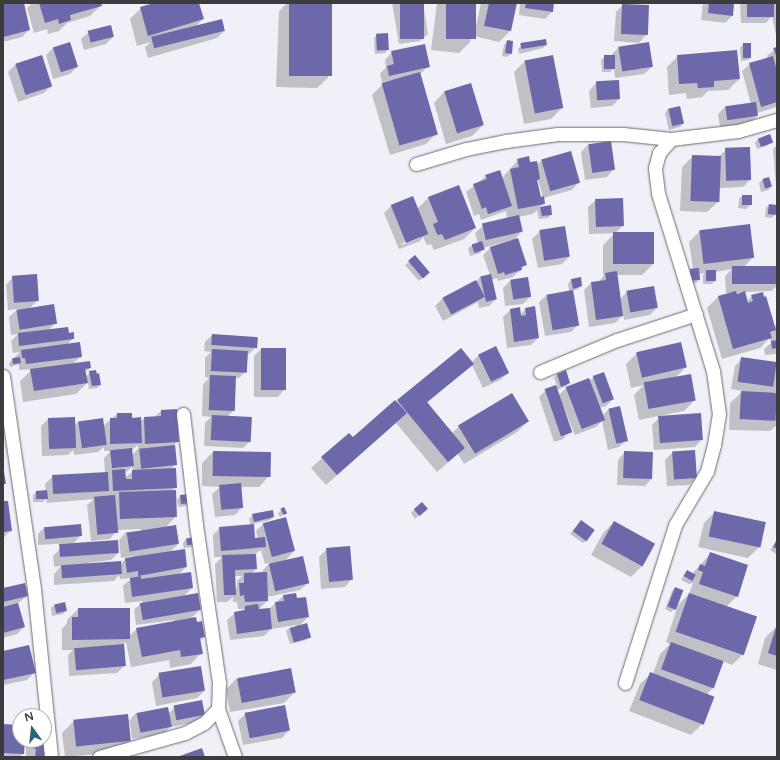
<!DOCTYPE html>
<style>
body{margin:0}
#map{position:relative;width:780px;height:760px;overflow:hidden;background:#f0f0f8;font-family:"Varela Round",sans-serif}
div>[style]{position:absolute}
.shadow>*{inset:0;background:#0003}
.building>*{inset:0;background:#6c68aa;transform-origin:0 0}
.roads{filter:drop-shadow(0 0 1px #6a6a71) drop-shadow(0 0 1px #6a6a71)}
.minor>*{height:13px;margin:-6.5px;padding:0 6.5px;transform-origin:6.5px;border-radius:6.5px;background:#fff}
span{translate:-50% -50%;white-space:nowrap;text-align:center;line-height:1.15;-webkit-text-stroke:4px #fff;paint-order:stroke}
.frame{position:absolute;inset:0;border:4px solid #3c3c3f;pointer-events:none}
.north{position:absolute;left:12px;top:708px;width:40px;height:40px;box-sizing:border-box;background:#fff;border:1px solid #b1b1b2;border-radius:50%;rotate:345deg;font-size:11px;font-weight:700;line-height:16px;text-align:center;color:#3c3c3f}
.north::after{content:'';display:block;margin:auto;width:14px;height:18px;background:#29637c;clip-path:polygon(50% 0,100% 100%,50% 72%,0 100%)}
</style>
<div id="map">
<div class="shadow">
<i style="clip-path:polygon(3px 3px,23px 3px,29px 30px,22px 37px,3px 42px)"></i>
<i style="clip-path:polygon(32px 3px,100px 3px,100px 6px,90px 16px,67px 23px,59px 31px,48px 34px,47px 29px,34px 33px,27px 8px)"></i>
<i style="clip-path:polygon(158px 3px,198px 3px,203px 19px,194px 28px,224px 31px,217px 38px,148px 58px,145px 47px,151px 42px,137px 46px,130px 19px,141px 8px)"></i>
<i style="clip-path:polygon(287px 3px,331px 3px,328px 78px,317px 88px,276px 87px,279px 11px)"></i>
<i style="clip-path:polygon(392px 3px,423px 3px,428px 34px,420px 41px,399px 44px)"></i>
<i style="clip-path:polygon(437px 3px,475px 3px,470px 42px,459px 53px,431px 50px)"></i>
<i style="clip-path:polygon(481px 3px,516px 3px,510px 31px,499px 42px,474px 36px)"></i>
<i style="clip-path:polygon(520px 3px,553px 3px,552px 12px,545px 19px,519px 15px)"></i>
<i style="clip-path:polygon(703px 3px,733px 3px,732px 16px,725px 23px,701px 20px)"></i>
<i style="clip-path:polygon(740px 3px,777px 3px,777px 40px,772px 16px,766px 23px,741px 23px)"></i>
<i style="clip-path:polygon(623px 5px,646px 35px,639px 43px,614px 41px,616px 12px)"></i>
<i style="clip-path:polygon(89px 32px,113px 37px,106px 44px,84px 50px,81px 39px)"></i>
<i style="clip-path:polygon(377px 35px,388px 49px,385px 53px,375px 54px,374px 38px)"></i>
<i style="clip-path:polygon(545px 40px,546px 45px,543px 48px,519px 54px,518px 49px,521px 46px)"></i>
<i style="clip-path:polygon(507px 41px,511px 53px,508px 57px,502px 56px,504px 45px)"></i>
<i style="clip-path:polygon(70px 43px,77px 67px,70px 74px,53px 79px,46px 55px,53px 48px)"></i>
<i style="clip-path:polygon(743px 44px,751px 57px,748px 60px,741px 61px,740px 48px)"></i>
<i style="clip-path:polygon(619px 47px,652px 67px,644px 74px,615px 78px,614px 68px,610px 72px,602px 72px,601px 60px,605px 56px,612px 56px,612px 54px)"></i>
<i style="clip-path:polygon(777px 48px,777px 107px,757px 113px,757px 116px,750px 123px,720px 127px,718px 114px,725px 107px,751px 104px,742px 71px,750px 64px,768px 59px,767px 56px)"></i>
<i style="clip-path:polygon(392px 52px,429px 66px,420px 74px,437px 133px,426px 144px,390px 155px,372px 95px,383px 84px,392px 82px,392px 80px,382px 82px,380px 74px,386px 67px,385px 60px)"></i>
<i style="clip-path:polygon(41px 56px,51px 86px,44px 93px,18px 102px,8px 72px,15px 65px)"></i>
<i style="clip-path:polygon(678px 56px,739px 79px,728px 90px,708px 91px,702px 97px,687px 99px,686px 93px,669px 95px,667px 67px)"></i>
<i style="clip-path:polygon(525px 61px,562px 108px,551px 119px,524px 124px,514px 72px)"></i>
<i style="clip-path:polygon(596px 83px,619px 99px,612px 106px,591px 108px,589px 91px)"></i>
<i style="clip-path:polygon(444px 92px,483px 125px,472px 136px,446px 144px,434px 103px)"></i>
<i style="clip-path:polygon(679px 107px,683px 124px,680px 127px,669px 130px,665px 113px,668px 109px)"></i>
<i style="clip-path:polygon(769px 135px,772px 142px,768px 145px,757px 149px,755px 143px,758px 139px)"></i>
<i style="clip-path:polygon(588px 145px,614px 169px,607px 177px,585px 180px,581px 152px)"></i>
<i style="clip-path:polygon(777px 145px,777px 185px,776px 185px,773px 149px)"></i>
<i style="clip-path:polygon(726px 150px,750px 180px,743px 187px,719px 188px,718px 202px,707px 212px,680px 211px,682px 167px,693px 156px,718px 157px)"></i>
<i style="clip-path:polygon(evenodd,518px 160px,537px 165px,542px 160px,579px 182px,572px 190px,543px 198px,544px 203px,539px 208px,550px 206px,551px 214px,548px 218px,539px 219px,537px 210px,533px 214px,518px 217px,522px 231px,513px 241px,526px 264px,513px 277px,498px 281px,497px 278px,491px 280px,496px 299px,489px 306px,479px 308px,478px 302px,443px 321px,435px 306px,442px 299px,476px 282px,480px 277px,490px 275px,483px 255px,490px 248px,512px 241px,511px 240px,483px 248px,480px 253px,470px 256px,468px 248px,478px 243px,475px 233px,483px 226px,507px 219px,506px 211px,481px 220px,479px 214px,474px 216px,466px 192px,486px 176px,502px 178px,518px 160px,538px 180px,543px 197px,540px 198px,536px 182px,538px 180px)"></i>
<i style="clip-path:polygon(762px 180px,771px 187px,768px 190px,761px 192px,759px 183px)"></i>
<i style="clip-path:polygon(742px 196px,750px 205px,746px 209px,738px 208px,739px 199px)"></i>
<i style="clip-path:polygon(evenodd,412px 198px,417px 209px,428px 198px,475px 228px,464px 239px,434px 250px,431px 244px,427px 245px,423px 237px,420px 241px,399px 249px,384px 213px,391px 206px,412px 198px,420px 236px,420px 238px,402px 245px,401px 244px,420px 236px)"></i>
<i style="clip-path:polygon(596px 200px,623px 226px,614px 234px,653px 264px,642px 275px,617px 275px,620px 299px,627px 292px,657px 308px,650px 315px,624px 320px,623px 315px,615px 323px,589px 327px,584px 290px,591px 283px,599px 282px,604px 275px,603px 275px,603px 245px,615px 233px,589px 234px,588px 207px)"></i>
<i style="clip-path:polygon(769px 205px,775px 214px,772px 218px,765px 217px,766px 208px)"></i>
<i style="clip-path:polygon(evenodd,700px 231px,753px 257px,742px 269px,777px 267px,777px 286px,771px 291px,744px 292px,747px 301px,752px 296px,774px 327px,777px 324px,777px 354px,765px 355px,764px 349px,771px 343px,770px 338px,760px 348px,722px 359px,707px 308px,718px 297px,730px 293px,726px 293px,725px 276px,732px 269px,715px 272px,715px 280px,712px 284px,703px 284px,703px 275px,705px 273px,699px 274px,699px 279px,696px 283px,689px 284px,687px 273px,693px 269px,689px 242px,700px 231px,743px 292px,736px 295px,736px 293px,743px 292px)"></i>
<i style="clip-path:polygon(539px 232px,569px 257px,562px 264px,538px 268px,532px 239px)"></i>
<i style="clip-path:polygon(415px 257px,425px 276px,419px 281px,405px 265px)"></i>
<i style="clip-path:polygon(13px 277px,38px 300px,30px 308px,55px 323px,49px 330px,68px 334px,73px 338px,67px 345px,81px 356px,73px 364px,90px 368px,85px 372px,86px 377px,90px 372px,100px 385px,97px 388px,89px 389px,88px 382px,76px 394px,23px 402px,20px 381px,33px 369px,19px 370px,19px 364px,10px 367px,9px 363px,20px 352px,13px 353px,11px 341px,18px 334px,11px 335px,9px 317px,18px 309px,8px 310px,6px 285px)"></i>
<i style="clip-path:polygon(580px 278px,581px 286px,578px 289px,572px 291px,578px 325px,571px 332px,545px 336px,539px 302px,547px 295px,569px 291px,568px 284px,571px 280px)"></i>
<i style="clip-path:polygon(527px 279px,530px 297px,523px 304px,505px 306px,503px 288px,510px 281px)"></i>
<i style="clip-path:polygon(526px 309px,538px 338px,531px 345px,507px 348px,503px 317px,510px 310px,519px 315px)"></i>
<i style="clip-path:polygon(212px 335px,256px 347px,249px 354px,246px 354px,246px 371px,239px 378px,235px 378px,234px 410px,228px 416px,250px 441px,243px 448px,204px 446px,205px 423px,211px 417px,202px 416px,203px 384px,209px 378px,205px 377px,205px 358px,211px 352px,204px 351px,205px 342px)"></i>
<i style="clip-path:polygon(496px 348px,508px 373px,500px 380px,483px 388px,472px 365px,427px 403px,452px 433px,458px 427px,511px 394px,528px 421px,517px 432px,464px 464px,458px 454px,437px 472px,396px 423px,326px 485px,311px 468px,349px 434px,353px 438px,461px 349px,472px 362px,478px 356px)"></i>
<i style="clip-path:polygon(261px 349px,285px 389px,278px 397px,254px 397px,254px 356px)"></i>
<i style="clip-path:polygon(637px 353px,686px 367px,674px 379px,695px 400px,684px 411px,639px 420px,634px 395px,644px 385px,631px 388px,626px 364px)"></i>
<i style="clip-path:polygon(742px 358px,777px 363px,777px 391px,775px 393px,777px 394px,777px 425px,770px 431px,729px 430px,730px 403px,743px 391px,731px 389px,735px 366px)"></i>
<i style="clip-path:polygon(557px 374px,569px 383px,566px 386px,557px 390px,559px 395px,567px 387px,589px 381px,594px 377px,613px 399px,606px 406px,599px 408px,602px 416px,608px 410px,627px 440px,619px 447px,608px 450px,602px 421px,596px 427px,575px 435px,564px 408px,563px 408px,570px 431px,563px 439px,554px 442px,539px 397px,546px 390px,557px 386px,554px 378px)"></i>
<i style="clip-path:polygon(evenodd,161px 411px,178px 441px,174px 445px,175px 465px,171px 469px,176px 487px,171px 491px,176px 516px,165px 528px,178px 544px,170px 552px,184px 550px,183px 543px,186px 539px,196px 544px,192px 547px,184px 548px,186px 567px,178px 575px,192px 588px,184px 596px,200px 610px,191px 618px,204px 637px,199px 641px,201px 653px,191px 664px,170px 668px,169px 660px,131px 667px,126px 642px,123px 645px,124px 666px,117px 673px,69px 676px,68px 655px,73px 650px,62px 650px,62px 629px,67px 623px,67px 620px,78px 609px,129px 636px,137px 629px,174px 622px,174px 620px,136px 625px,134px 610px,143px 601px,125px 603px,123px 586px,132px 578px,120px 579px,119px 575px,114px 581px,54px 585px,54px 574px,61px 566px,54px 567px,53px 556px,60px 549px,118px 553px,111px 560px,88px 563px,88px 564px,120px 565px,125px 559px,133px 558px,133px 556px,121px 558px,119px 540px,126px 532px,141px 531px,141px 529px,117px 530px,110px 539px,91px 541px,87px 505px,94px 499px,47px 503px,46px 498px,43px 502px,33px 502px,33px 495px,36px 492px,46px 491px,45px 484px,52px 477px,105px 473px,104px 458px,111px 451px,104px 451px,104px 447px,98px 452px,74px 455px,73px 450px,68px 455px,42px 456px,41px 426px,48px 419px,74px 418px,74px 426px,78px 422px,102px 419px,103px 426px,117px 414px,140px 422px,144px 418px,154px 417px,161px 411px,138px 445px,138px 449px,132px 455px,132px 450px,138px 445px,161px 411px,132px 467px,133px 471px,125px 478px,125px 473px,132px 467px)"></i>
<i style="clip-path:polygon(659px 418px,702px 439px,695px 447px,654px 450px,652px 425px)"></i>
<i style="clip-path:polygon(213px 452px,269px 476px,259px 487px,240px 487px,242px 507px,235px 515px,215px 517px,212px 494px,220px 487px,202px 486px,202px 463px)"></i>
<i style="clip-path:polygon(625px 452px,652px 478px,645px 486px,617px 485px,618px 460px)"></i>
<i style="clip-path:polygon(672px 453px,696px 478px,689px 485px,667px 486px,665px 460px)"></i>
<i style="clip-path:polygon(180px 496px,189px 503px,186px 506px,178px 507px,177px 500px)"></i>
<i style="clip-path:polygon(3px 502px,11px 530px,3px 538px)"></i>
<i style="clip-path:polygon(426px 509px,415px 519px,411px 513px,414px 510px)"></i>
<i style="clip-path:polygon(281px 510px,286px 513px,280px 517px,278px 514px)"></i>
<i style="clip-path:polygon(715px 512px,759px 547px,748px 558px,698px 547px,704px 523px)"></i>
<i style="clip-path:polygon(evenodd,253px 515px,273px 517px,270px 520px,253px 524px,254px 539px,258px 539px,256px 531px,263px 524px,294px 551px,285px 561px,308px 583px,300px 590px,267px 597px,267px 601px,258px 610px,270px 608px,283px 596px,296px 600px,308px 617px,299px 626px,310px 637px,306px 640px,290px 644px,286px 631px,290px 628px,297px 626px,296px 625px,271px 629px,264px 636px,230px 640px,227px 620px,235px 613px,240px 612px,244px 609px,238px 609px,237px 602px,233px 602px,233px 597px,227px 602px,217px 602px,215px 564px,222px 557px,214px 557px,213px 535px,220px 528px,251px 525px,249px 519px,253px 515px,261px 550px,265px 564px,270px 563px,262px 571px,263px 573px,251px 574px,256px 569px,255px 554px,261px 550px,253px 515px,234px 576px,242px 576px,237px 581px,237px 587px,234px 589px,234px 576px)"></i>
<i style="clip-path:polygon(581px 521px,587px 540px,583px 543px,570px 534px)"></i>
<i style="clip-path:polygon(614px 522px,654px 544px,642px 566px,631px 577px,591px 555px,603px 533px)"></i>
<i style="clip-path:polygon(45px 527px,81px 535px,74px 543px,38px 545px,38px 534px)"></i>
<i style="clip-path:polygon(776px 542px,777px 553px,776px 554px,770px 550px)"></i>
<i style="clip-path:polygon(350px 548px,352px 579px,345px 587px,321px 589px,319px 557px,326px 550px)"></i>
<i style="clip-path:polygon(711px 553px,737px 596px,726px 607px,743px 654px,732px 665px,723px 661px,714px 687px,706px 695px,702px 724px,691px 735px,629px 711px,640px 684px,651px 674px,653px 674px,660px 654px,670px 644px,666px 642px,678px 605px,689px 594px,693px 583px,689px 584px,681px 580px,684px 575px,687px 571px,692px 574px)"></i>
<i style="clip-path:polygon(675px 588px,682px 591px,675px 609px,671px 612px,665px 609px,672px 591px)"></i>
<i style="clip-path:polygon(3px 589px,27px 596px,17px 604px,24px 627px,17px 634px,3px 638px)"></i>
<i style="clip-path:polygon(54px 605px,66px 611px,63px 614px,52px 616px,51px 608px)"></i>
<i style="clip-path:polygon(776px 627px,777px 627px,777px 670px,758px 664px,765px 638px)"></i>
<i style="clip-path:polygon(3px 652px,34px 673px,27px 680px,3px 685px)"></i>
<i style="clip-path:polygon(290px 669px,295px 692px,284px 703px,230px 712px,226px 689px,237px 678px)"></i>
<i style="clip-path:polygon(159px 675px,204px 691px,197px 698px,156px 706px,152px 682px)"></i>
<i style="clip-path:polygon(285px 707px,289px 730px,282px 738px,243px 745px,238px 721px,245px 714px)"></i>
<i style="clip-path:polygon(174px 708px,204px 715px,197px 722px,170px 727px,163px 734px,132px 739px,130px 723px,128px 723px,130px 741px,119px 752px,65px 757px,62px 733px,73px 722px,128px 722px,136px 713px,168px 714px)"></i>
<i style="clip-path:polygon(3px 725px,20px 726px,20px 740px,24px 740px,23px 753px,20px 757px,3px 757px)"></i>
<i style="clip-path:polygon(26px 740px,44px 740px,44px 757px,29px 757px,26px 755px)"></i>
</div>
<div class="building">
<i style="clip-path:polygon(3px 3px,24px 3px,30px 30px,3px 37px)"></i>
<i style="clip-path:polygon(39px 3px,101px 3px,102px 6px,70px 15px,71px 20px,59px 24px,58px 19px,45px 23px)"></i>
<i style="clip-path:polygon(154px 3px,199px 3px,204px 19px,148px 36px,140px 7px)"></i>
<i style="left:289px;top:3px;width:43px;height:73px"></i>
<i style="left:400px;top:3px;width:24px;height:36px"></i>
<i style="left:446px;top:3px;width:30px;height:36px"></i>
<i style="clip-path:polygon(489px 3px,517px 3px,511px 31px,484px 26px)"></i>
<i style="clip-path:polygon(526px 3px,554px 3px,553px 12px,525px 8px)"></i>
<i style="clip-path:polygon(709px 3px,734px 3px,733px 16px,708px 13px)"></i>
<i style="left:747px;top:3px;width:27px;height:14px"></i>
<i style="left:622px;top:4px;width:27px;height:30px;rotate:2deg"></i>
<i style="left:222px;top:19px;width:12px;height:73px;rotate:76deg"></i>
<i style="left:111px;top:25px;width:12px;height:24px;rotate:76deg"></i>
<i style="left:388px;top:33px;width:17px;height:12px;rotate:87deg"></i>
<i style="left:546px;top:39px;width:6px;height:26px;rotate:81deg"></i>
<i style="clip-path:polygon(507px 40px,513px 41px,512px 54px,505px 53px)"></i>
<i style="left:70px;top:42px;width:26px;height:18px;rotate:72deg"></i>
<i style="left:649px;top:42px;width:25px;height:31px;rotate:81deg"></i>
<i style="left:743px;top:43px;width:8px;height:15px"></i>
<i style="clip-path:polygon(425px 44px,430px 67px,389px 76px,387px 66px,394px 64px,391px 51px)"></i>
<i style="clip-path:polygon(777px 47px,777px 58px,773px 48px)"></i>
<i style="clip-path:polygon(737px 50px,740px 79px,714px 81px,714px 87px,698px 88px,697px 83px,679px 84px,677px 55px)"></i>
<i style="left:42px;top:55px;width:33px;height:28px;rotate:72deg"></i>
<i style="left:553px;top:55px;width:54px;height:29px;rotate:79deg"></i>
<i style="left:604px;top:55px;width:11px;height:14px"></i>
<i style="clip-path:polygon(773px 56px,777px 71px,777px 102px,761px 107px,749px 63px)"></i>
<i style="left:420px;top:72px;width:65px;height:40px;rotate:74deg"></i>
<i style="left:619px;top:80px;width:19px;height:23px;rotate:87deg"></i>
<i style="left:471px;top:83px;width:44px;height:28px;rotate:73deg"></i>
<i style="left:756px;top:102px;width:14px;height:31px;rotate:82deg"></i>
<i style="left:680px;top:106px;width:18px;height:12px;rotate:77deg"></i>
<i style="left:770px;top:134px;width:9px;height:13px;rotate:69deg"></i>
<i style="left:611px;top:141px;width:29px;height:23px;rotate:82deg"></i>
<i style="left:750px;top:147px;width:33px;height:25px;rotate:88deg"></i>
<i style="left:571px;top:151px;width:33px;height:31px;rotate:74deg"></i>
<i style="left:692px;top:155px;width:29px;height:46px;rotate:2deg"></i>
<i style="clip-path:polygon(529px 156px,530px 162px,537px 161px,540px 179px,537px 180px,541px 197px,544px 196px,545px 204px,518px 209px,510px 169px,519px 167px,517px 159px)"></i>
<i style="clip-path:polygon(500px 170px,512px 206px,488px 214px,486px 207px,482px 209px,473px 184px,487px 179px,485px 175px)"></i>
<i style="left:769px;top:177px;width:10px;height:7px;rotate:73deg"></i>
<i style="clip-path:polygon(459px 185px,476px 228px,445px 240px,442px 234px,438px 235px,436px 232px,433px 224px,438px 222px,428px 197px)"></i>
<i style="left:742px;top:195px;width:10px;height:10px"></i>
<i style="left:413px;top:196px;width:41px;height:24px;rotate:68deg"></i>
<i style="left:623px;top:198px;width:28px;height:28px;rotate:88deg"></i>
<i style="left:769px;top:204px;width:8px;height:10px;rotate:7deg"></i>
<i style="clip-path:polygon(551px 205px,552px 215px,542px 216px,540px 207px)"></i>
<i style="left:519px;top:215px;width:17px;height:38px;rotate:77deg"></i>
<i style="left:750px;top:224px;width:34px;height:51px;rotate:83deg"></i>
<i style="left:565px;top:226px;width:31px;height:26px;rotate:81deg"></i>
<i style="left:654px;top:232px;width:32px;height:41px;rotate:90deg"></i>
<i style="clip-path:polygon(518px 238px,527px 265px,521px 267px,522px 270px,505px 275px,504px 272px,498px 274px,490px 247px)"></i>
<i style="left:482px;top:241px;width:9px;height:11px;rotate:72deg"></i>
<i style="left:415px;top:255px;width:23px;height:9px;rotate:50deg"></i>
<i style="left:777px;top:266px;width:18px;height:45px;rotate:90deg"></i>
<i style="left:699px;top:268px;width:12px;height:9px;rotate:85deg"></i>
<i style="left:716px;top:270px;width:11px;height:10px;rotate:90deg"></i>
<i style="clip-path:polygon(617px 271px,623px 316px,596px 320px,591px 282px,606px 280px,605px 273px)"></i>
<i style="left:37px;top:274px;width:27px;height:25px;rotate:86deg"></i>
<i style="left:491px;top:274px;width:26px;height:11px;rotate:77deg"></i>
<i style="left:528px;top:277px;width:20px;height:18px;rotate:81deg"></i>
<i style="clip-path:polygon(581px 277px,582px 286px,573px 289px,571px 279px)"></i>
<i style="left:476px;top:280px;width:19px;height:38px;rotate:62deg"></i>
<i style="left:654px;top:286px;width:22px;height:28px;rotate:80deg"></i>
<i style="left:573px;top:290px;width:36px;height:27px;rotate:80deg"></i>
<i style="clip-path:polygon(736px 291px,737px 294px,745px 291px,748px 303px,753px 301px,751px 295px,763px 292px,764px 297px,766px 296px,776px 330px,770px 332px,772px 338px,733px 349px,718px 296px)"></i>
<i style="left:54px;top:304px;width:20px;height:38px;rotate:81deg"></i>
<i style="clip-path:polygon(535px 306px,539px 338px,514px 342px,510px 309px,520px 307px,521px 316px,526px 315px,525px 308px)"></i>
<i style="clip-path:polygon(68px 327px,69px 333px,74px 332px,74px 339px,19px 346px,18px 333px)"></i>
<i style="left:212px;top:334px;width:46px;height:11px;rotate:4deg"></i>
<i style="clip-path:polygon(777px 340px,777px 348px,772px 349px,771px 341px)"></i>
<i style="clip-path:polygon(80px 342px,82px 357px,26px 364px,25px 358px,22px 358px,21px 350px)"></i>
<i style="left:681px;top:342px;width:26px;height:46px;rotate:77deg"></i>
<i style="left:496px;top:346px;width:30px;height:20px;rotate:64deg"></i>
<i style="left:261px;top:348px;width:25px;height:42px"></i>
<i style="clip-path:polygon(461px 348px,474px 364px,427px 402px,465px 448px,448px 462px,397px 400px)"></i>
<i style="left:212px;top:349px;width:36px;height:22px;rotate:3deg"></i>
<i style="left:20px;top:357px;width:6px;height:8px;rotate:81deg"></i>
<i style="left:741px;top:357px;width:36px;height:25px;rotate:8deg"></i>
<i style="clip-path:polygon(90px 361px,91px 368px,85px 369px,88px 383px,34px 391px,30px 369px)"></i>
<i style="clip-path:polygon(96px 370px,97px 374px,99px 373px,101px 385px,92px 386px,89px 371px)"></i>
<i style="clip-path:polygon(566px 370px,570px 383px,561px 387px,557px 374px)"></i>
<i style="left:604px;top:372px;width:29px;height:12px;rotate:70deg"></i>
<i style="left:691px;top:374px;width:27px;height:48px;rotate:80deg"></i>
<i style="left:210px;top:375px;width:26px;height:35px;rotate:2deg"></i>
<i style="left:589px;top:378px;width:45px;height:25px;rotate:69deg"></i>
<i style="left:556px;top:385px;width:50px;height:12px;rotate:71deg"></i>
<i style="left:741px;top:391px;width:36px;height:28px;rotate:3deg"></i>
<i style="left:512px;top:393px;width:33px;height:63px;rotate:59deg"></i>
<i style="clip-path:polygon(395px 400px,407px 413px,337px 475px,321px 457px,349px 433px,353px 437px)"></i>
<i style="left:620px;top:406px;width:36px;height:12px;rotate:77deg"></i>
<i style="clip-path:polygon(177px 409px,179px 442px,145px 444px,144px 417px,161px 416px,161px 410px)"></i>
<i style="clip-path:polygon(117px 413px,132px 413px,132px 418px,141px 417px,142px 443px,110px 444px,110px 418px,117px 418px)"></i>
<i style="left:701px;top:413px;width:27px;height:43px;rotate:86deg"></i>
<i style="left:212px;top:415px;width:40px;height:25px;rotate:3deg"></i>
<i style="left:75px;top:417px;width:31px;height:27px;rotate:88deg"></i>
<i style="left:103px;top:418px;width:27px;height:25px;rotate:82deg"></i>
<i style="left:175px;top:445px;width:20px;height:36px;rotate:84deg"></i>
<i style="left:132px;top:448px;width:18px;height:22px;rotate:84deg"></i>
<i style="left:695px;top:450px;width:28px;height:23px;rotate:86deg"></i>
<i style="left:213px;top:451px;width:58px;height:25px;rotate:1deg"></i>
<i style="left:624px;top:451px;width:29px;height:27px;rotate:2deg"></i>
<i style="clip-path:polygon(3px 465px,6px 484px,3px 484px)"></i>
<i style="clip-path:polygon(176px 468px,177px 488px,113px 491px,112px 470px,125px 469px,126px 479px,132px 479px,132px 470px)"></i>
<i style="left:108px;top:472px;width:19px;height:56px;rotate:87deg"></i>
<i style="left:241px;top:483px;width:25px;height:22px;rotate:85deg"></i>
<i style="clip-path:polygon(47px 490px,48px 499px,36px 499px,36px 491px)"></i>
<i style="left:176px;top:490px;width:27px;height:57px;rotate:88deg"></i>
<i style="left:189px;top:494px;width:9px;height:9px;rotate:84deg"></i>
<i style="left:115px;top:495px;width:38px;height:21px;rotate:85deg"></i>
<i style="clip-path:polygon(3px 501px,8px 501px,12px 531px,3px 532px)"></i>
<i style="left:422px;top:502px;width:9px;height:11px;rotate:49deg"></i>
<i style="left:284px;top:507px;width:7px;height:4px;rotate:63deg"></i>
<i style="clip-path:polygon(273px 510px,274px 517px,254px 522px,252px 514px)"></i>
<i style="left:714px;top:511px;width:53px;height:26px;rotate:12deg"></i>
<i style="left:286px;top:517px;width:35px;height:24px;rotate:75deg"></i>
<i style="left:581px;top:520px;width:17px;height:14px;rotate:36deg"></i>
<i style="left:614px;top:521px;width:47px;height:26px;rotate:29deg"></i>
<i style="left:81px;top:524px;width:12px;height:37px;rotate:85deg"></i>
<i style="clip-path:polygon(254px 524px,255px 538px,265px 537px,266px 547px,221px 551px,219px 527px)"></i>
<i style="left:176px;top:525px;width:19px;height:50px;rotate:81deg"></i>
<i style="left:196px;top:537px;width:7px;height:10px;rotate:82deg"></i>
<i style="clip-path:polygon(777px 539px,777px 549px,773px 547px)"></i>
<i style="left:118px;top:540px;width:13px;height:59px;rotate:86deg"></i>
<i style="left:350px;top:546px;width:34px;height:24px;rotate:85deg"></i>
<i style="clip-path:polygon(185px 549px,187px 567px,138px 576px,138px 571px,127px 573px,125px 558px)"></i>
<i style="clip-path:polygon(710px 552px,748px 565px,738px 597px,699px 584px,703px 572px,698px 570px,700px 564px,705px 566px)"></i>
<i style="clip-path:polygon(256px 554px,257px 569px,235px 570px,236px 595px,224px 595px,222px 555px)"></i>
<i style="left:303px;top:556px;width:28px;height:35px;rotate:77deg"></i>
<i style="left:121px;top:561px;width:13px;height:60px;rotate:86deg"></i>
<i style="left:687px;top:570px;width:10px;height:7px;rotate:29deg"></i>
<i style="clip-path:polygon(191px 572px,193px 588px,132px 597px,130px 578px,141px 576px,141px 579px)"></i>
<i style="clip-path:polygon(267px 572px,268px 601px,245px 602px,244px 595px,240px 596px,239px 583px,244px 583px,244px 573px)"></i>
<i style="clip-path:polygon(25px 583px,28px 596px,3px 602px,3px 588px)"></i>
<i style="left:675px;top:587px;width:9px;height:21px;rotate:21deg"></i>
<i style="left:198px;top:593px;width:17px;height:59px;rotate:80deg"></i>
<i style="clip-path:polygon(296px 593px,297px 598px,306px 597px,309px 617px,278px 622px,275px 602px,284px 601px,283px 595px)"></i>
<i style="left:689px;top:593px;width:72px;height:41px;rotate:19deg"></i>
<i style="left:65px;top:602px;width:9px;height:11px;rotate:77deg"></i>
<i style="clip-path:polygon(18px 603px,25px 627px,3px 633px,3px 607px)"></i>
<i style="clip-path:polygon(258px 604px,259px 609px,270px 608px,272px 629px,237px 634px,234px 612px,245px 610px,245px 606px)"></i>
<i style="clip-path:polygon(78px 608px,130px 608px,130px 639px,72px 640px,72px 617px,78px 617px)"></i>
<i style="clip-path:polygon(196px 617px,197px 622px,202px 621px,205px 637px,200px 638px,203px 654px,181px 657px,180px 650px,142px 657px,136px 628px)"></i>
<i style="left:307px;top:623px;width:15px;height:18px;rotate:74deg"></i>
<i style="clip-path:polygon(777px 624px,777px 656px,768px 653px)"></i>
<i style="left:671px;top:642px;width:56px;height:29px;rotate:20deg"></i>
<i style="left:124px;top:644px;width:22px;height:50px;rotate:85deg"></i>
<i style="clip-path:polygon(29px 645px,36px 673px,3px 680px,3px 651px)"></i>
<i style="left:201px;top:666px;width:25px;height:43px;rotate:81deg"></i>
<i style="left:291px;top:668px;width:25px;height:55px;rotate:79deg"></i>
<i style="left:650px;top:672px;width:69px;height:30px;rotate:21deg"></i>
<i style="left:202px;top:700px;width:15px;height:29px;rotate:79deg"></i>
<i style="left:285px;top:705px;width:26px;height:41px;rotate:79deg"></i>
<i style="left:168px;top:707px;width:20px;height:32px;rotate:79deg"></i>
<i style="left:128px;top:714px;width:27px;height:55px;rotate:84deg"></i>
<i style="clip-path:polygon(3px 724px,20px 725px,20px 740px,25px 740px,24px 754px,3px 753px)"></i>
<i style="clip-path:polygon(33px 740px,45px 740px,45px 757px,35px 757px,36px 749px,32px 748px)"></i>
<i style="clip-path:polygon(202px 748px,205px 757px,177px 757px)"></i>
</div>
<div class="roads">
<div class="minor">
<i style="left:416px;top:164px;width:52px;rotate:-16.7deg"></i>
<i style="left:466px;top:149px;width:41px;rotate:-11.3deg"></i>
<i style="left:506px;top:141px;width:52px;rotate:-7.7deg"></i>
<i style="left:558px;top:134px;width:65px"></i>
<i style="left:623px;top:134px;width:48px;rotate:5.9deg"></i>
<i style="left:671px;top:139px;width:67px;rotate:-6.8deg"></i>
<i style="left:738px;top:131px;width:41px;rotate:-15.8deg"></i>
<i style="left:540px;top:372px;width:83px;rotate:-22.6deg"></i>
<i style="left:617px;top:340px;width:83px;rotate:-18.2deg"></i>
<i style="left:3px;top:376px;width:215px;rotate:81.7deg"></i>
<i style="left:34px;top:589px;width:169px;rotate:84.2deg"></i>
<i style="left:183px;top:414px;width:112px;rotate:83.3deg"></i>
<i style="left:196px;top:525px;width:159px;rotate:81.7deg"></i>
<i style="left:219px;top:682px;width:27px;rotate:92deg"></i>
<i style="left:218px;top:709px;width:51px;rotate:70.5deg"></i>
<i style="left:625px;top:683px;width:166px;rotate:-72.4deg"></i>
<i style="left:675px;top:525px;width:63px;rotate:-59.3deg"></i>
<i style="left:707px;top:471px;width:27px;rotate:-75deg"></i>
<i style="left:714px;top:445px;width:31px;rotate:-81deg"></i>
<i style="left:719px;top:414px;width:43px;rotate:-97.9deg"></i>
<i style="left:713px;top:371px;width:186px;rotate:-107.2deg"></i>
<i style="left:658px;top:193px;width:25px;rotate:-97deg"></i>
<i style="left:655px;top:168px;width:16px;rotate:-75deg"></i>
<i style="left:659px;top:153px;width:18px;rotate:-49deg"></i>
<i style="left:99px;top:757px;width:89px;rotate:-15.6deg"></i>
<i style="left:185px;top:733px;width:21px;rotate:-28deg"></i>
<i style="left:204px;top:723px;width:20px;rotate:-45deg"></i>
</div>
</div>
<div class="frame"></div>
<div class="north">N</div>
</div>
